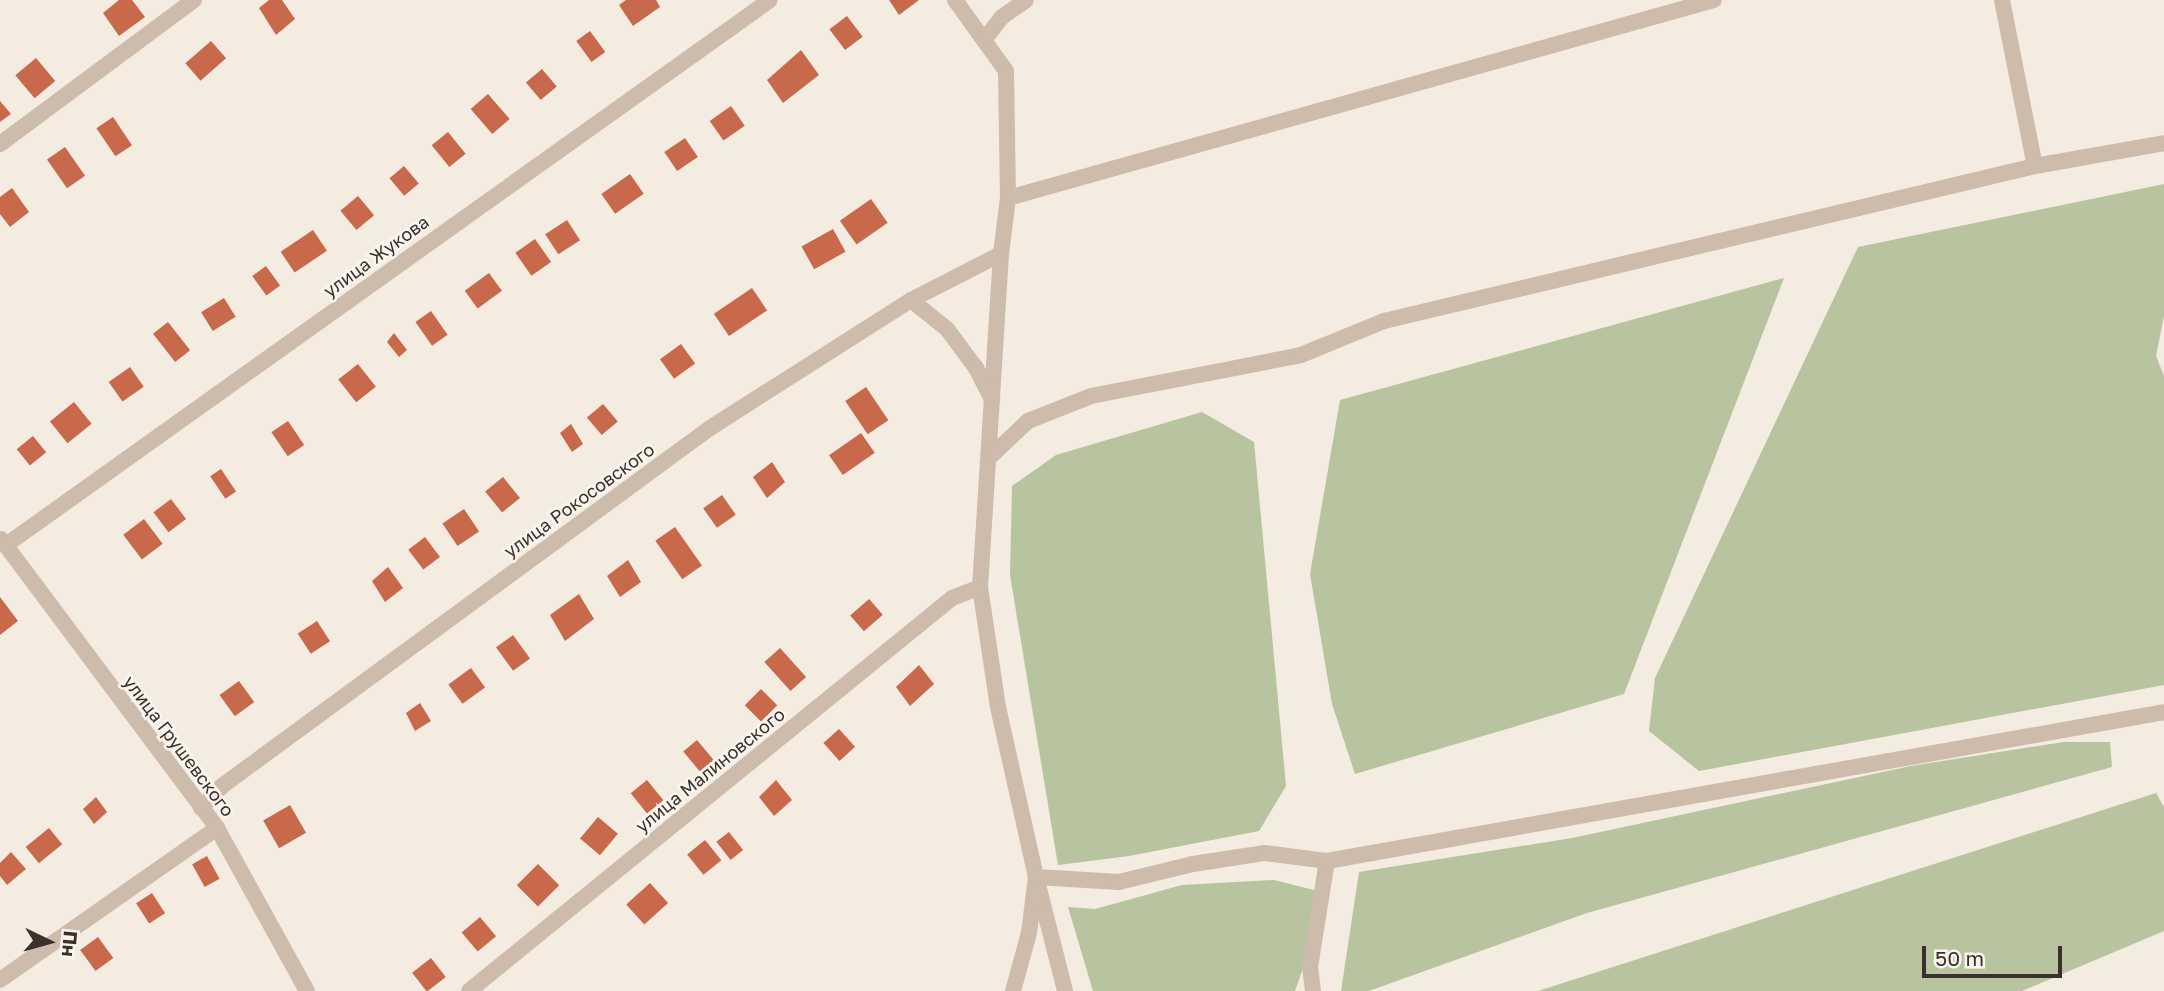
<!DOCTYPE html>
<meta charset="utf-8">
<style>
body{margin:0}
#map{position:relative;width:2164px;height:991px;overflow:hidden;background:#f4ebe1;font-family:"Golos Text",sans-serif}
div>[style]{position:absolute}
.green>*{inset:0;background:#b8c4a0}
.building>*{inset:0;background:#c8694b;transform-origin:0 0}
.minor>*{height:16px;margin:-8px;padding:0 8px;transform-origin:8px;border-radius:8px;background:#cdbbac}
span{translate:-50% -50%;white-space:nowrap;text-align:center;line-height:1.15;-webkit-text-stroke:5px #fbf5ee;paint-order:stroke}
.street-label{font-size:18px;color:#3b302b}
.north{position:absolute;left:14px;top:907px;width:70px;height:70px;-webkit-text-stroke:5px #fbf5ee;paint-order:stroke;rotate:95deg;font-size:19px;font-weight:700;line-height:28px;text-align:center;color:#3b302b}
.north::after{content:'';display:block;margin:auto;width:24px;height:32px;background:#3b302b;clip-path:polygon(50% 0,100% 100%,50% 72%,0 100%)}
.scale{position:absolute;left:1922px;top:946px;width:140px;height:32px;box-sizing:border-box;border:4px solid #3b302b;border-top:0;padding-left:9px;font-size:21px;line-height:24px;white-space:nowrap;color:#3b302b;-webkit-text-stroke:5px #fbf5ee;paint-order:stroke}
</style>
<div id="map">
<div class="green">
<i style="clip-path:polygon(2164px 184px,2164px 316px,2156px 356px,2164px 376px,2164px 685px,1699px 771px,1649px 731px,1655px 678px,1858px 247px)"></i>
<i style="clip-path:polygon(1784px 278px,1624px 694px,1355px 774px,1332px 704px,1310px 574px,1340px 400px)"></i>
<i style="clip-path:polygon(1202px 412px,1254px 442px,1286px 786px,1259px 831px,1129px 856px,1058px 865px,1010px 575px,1012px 486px,1056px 455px)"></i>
<i style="clip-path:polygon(2063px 742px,2110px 742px,2112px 767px,1587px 913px,1369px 991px,1341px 991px,1359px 872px,1572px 838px,1911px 766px)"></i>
<i style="clip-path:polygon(2156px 793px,2164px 807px,2164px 931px,2022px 991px,1538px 991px)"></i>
<i style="clip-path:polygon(1274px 880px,1314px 890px,1325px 906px,1295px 991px,1093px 991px,1068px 907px,1095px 909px,1182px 885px)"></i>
</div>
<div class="building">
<i style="clip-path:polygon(119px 0,132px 0,145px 17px,119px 36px,103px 13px)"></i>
<i style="clip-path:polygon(269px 0,282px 0,295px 19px,276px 35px,259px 8px)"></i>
<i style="clip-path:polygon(626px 0,656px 0,660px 7px,633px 26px,619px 5px)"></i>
<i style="clip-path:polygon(889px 0,919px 0,899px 15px)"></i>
<i style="left:847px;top:16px;width:26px;height:22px;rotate:53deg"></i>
<i style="left:590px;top:31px;width:26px;height:17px;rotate:54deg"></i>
<i style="left:211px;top:41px;width:23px;height:34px;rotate:49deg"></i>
<i style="clip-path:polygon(801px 50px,819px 75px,783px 103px,767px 80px)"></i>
<i style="left:36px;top:58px;width:30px;height:27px;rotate:50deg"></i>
<i style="left:542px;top:69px;width:23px;height:21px;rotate:50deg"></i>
<i style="left:488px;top:94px;width:33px;height:23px;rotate:49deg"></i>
<i style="clip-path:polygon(0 101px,11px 114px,0 122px)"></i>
<i style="left:731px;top:106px;width:24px;height:26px;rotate:55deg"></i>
<i style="left:113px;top:117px;width:34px;height:20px;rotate:56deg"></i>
<i style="left:448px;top:132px;width:28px;height:21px;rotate:51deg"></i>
<i style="left:685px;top:138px;width:23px;height:25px;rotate:56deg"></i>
<i style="left:65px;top:147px;width:35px;height:22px;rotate:55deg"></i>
<i style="left:404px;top:166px;width:23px;height:19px;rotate:50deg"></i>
<i style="left:630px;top:174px;width:24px;height:35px;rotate:55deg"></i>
<i style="clip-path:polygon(12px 188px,29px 212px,10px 227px,0 214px,0 197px)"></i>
<i style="left:358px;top:196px;width:25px;height:23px;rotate:50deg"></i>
<i style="left:871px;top:199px;width:29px;height:38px;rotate:55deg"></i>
<i style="left:567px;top:220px;width:24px;height:26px;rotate:57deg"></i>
<i style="left:833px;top:229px;width:26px;height:36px;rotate:61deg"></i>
<i style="left:313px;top:230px;width:25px;height:39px;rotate:56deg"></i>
<i style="left:535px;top:239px;width:28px;height:24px;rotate:55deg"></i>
<i style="left:266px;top:266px;width:24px;height:17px;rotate:54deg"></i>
<i style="left:489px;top:273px;width:22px;height:30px;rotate:54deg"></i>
<i style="left:752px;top:288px;width:27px;height:46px;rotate:56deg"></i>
<i style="left:224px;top:298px;width:22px;height:27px;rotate:58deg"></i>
<i style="left:431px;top:311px;width:29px;height:19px;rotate:55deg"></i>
<i style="left:168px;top:322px;width:36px;height:19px;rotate:52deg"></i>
<i style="clip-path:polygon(394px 333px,407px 350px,399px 357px,387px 342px)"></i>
<i style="left:681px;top:344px;width:24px;height:26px;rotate:54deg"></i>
<i style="left:358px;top:364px;width:29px;height:25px;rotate:52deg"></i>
<i style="left:130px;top:367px;width:24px;height:26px;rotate:55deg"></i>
<i style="left:866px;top:387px;width:40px;height:25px;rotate:56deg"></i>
<i style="left:74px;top:402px;width:28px;height:31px;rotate:51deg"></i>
<i style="left:603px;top:404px;width:23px;height:21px;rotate:50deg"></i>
<i style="left:288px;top:421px;width:29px;height:20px;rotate:56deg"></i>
<i style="clip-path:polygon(571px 424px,583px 444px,572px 452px,560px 433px)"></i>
<i style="left:861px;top:433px;width:24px;height:39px;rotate:55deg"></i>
<i style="left:33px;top:436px;width:21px;height:21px;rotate:51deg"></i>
<i style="clip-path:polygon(772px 462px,785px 482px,767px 498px,753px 477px)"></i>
<i style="left:221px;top:469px;width:27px;height:13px;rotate:56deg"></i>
<i style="left:503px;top:477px;width:27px;height:23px;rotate:51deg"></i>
<i style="left:722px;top:495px;width:24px;height:23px;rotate:55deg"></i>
<i style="left:171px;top:499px;width:25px;height:22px;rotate:53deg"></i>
<i style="left:464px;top:509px;width:27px;height:26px;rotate:56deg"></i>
<i style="left:144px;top:519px;width:31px;height:26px;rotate:53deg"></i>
<i style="left:675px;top:527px;width:47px;height:24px;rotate:55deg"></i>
<i style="left:425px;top:537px;width:25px;height:21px;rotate:53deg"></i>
<i style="clip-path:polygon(628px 560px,641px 582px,620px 597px,607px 576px)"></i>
<i style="clip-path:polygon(388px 567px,403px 588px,385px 602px,372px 581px)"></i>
<i style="clip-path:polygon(579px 594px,594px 619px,565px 641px,550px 615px)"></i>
<i style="clip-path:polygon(0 597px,18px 621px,0 635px)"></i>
<i style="left:869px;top:599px;width:21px;height:25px;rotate:49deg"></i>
<i style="left:317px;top:621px;width:24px;height:23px;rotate:57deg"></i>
<i style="left:513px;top:635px;width:29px;height:21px;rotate:54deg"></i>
<i style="left:780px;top:648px;width:39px;height:21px;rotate:48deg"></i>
<i style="clip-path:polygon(919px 665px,934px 684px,910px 706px,896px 687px)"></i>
<i style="left:471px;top:668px;width:24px;height:28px;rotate:54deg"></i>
<i style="left:239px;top:681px;width:26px;height:24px;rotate:54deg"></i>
<i style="left:761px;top:689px;width:23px;height:23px;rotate:45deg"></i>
<i style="clip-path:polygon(420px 703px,431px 721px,415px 731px,406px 713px)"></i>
<i style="left:839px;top:729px;width:24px;height:21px;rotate:48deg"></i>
<i style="left:697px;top:740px;width:26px;height:18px;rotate:50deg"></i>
<i style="left:647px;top:780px;width:26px;height:21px;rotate:51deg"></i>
<i style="clip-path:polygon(776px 780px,792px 800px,774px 816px,759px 797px)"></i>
<i style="clip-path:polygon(96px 797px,107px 812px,94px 824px,83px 809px)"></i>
<i style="left:290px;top:805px;width:32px;height:31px;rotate:60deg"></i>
<i style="left:598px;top:817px;width:26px;height:28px;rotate:40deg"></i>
<i style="left:49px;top:828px;width:21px;height:30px;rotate:51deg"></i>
<i style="left:729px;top:832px;width:23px;height:16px;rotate:52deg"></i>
<i style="left:705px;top:840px;width:26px;height:23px;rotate:51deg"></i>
<i style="clip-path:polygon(11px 852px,26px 869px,7px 885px,0 876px,0 863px)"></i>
<i style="left:207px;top:856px;width:26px;height:17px;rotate:61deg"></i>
<i style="left:538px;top:864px;width:30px;height:30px;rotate:45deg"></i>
<i style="left:650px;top:883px;width:27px;height:32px;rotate:48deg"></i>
<i style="left:152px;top:893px;width:24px;height:19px;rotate:57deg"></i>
<i style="left:480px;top:917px;width:25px;height:24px;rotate:50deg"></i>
<i style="left:98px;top:937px;width:26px;height:22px;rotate:54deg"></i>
<i style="left:431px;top:958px;width:24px;height:24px;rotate:52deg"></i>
</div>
<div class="minor">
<i style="left:955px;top:0;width:87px;rotate:54.3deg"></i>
<i style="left:1006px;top:71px;width:127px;rotate:89.1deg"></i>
<i style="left:1008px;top:198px;width:56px;rotate:97.1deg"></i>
<i style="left:1001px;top:254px;width:334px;rotate:93.6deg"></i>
<i style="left:980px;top:587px;width:121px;rotate:81.5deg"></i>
<i style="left:998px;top:707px;width:174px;rotate:77.4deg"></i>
<i style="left:1036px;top:877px;width:118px;rotate:75.7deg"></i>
<i style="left:2002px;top:0;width:169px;rotate:78.8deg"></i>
<i style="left:984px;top:40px;width:29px;rotate:-52deg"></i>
<i style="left:1002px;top:17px;width:29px;rotate:-35deg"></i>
<i style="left:0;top:144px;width:242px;rotate:-36.6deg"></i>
<i style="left:1008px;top:198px;width:733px;rotate:-15.67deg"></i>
<i style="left:911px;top:300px;width:46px;rotate:38.9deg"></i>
<i style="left:947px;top:329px;width:49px;rotate:53.4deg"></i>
<i style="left:976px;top:368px;width:36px;rotate:63deg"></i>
<i style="left:991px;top:456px;width:51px;rotate:-43.4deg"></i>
<i style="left:1028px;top:421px;width:68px;rotate:-21.6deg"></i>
<i style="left:1091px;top:396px;width:214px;rotate:-11deg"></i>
<i style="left:1301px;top:355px;width:90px;rotate:-22.3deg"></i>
<i style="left:1384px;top:321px;width:669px;rotate:-13.39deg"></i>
<i style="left:2035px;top:166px;width:131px;rotate:-10.1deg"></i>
<i style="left:1px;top:539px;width:361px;rotate:53.2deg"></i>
<i style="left:217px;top:828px;width:186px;rotate:61.1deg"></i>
<i style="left:6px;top:545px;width:938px;rotate:-35.5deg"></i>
<i style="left:201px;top:808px;width:30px;rotate:-46deg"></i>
<i style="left:222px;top:786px;width:605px;rotate:-36.26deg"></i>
<i style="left:710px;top:428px;width:238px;rotate:-32.5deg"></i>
<i style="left:911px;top:300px;width:101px;rotate:-27.1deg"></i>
<i style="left:0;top:980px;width:265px;rotate:-35deg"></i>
<i style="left:469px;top:991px;width:623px;rotate:-39.13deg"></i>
<i style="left:952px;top:598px;width:30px;rotate:-21deg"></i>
<i style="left:1013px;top:991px;width:60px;rotate:-74.6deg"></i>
<i style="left:1029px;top:933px;width:56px;rotate:-82.9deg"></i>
<i style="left:1036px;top:877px;width:83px;rotate:3.4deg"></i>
<i style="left:1119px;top:882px;width:76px;rotate:-13.7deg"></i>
<i style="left:1193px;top:864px;width:73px;rotate:-8.7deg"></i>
<i style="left:1265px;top:853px;width:63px;rotate:7.4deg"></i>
<i style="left:1313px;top:991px;width:24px;rotate:-97deg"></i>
<i style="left:1310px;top:967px;width:107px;rotate:-80.9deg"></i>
<i style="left:1327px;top:861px;width:850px;rotate:-10.09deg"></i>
</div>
<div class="street-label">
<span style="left:376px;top:256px;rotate:-36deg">улица Жукова</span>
<span style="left:579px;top:500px;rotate:-36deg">улица Рокосовского</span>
<span style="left:179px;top:746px;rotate:53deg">улица Грушевского</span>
<span style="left:710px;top:770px;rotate:-39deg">улица Малиновского</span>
</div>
<div class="north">Пн</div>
<div class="scale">50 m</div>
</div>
